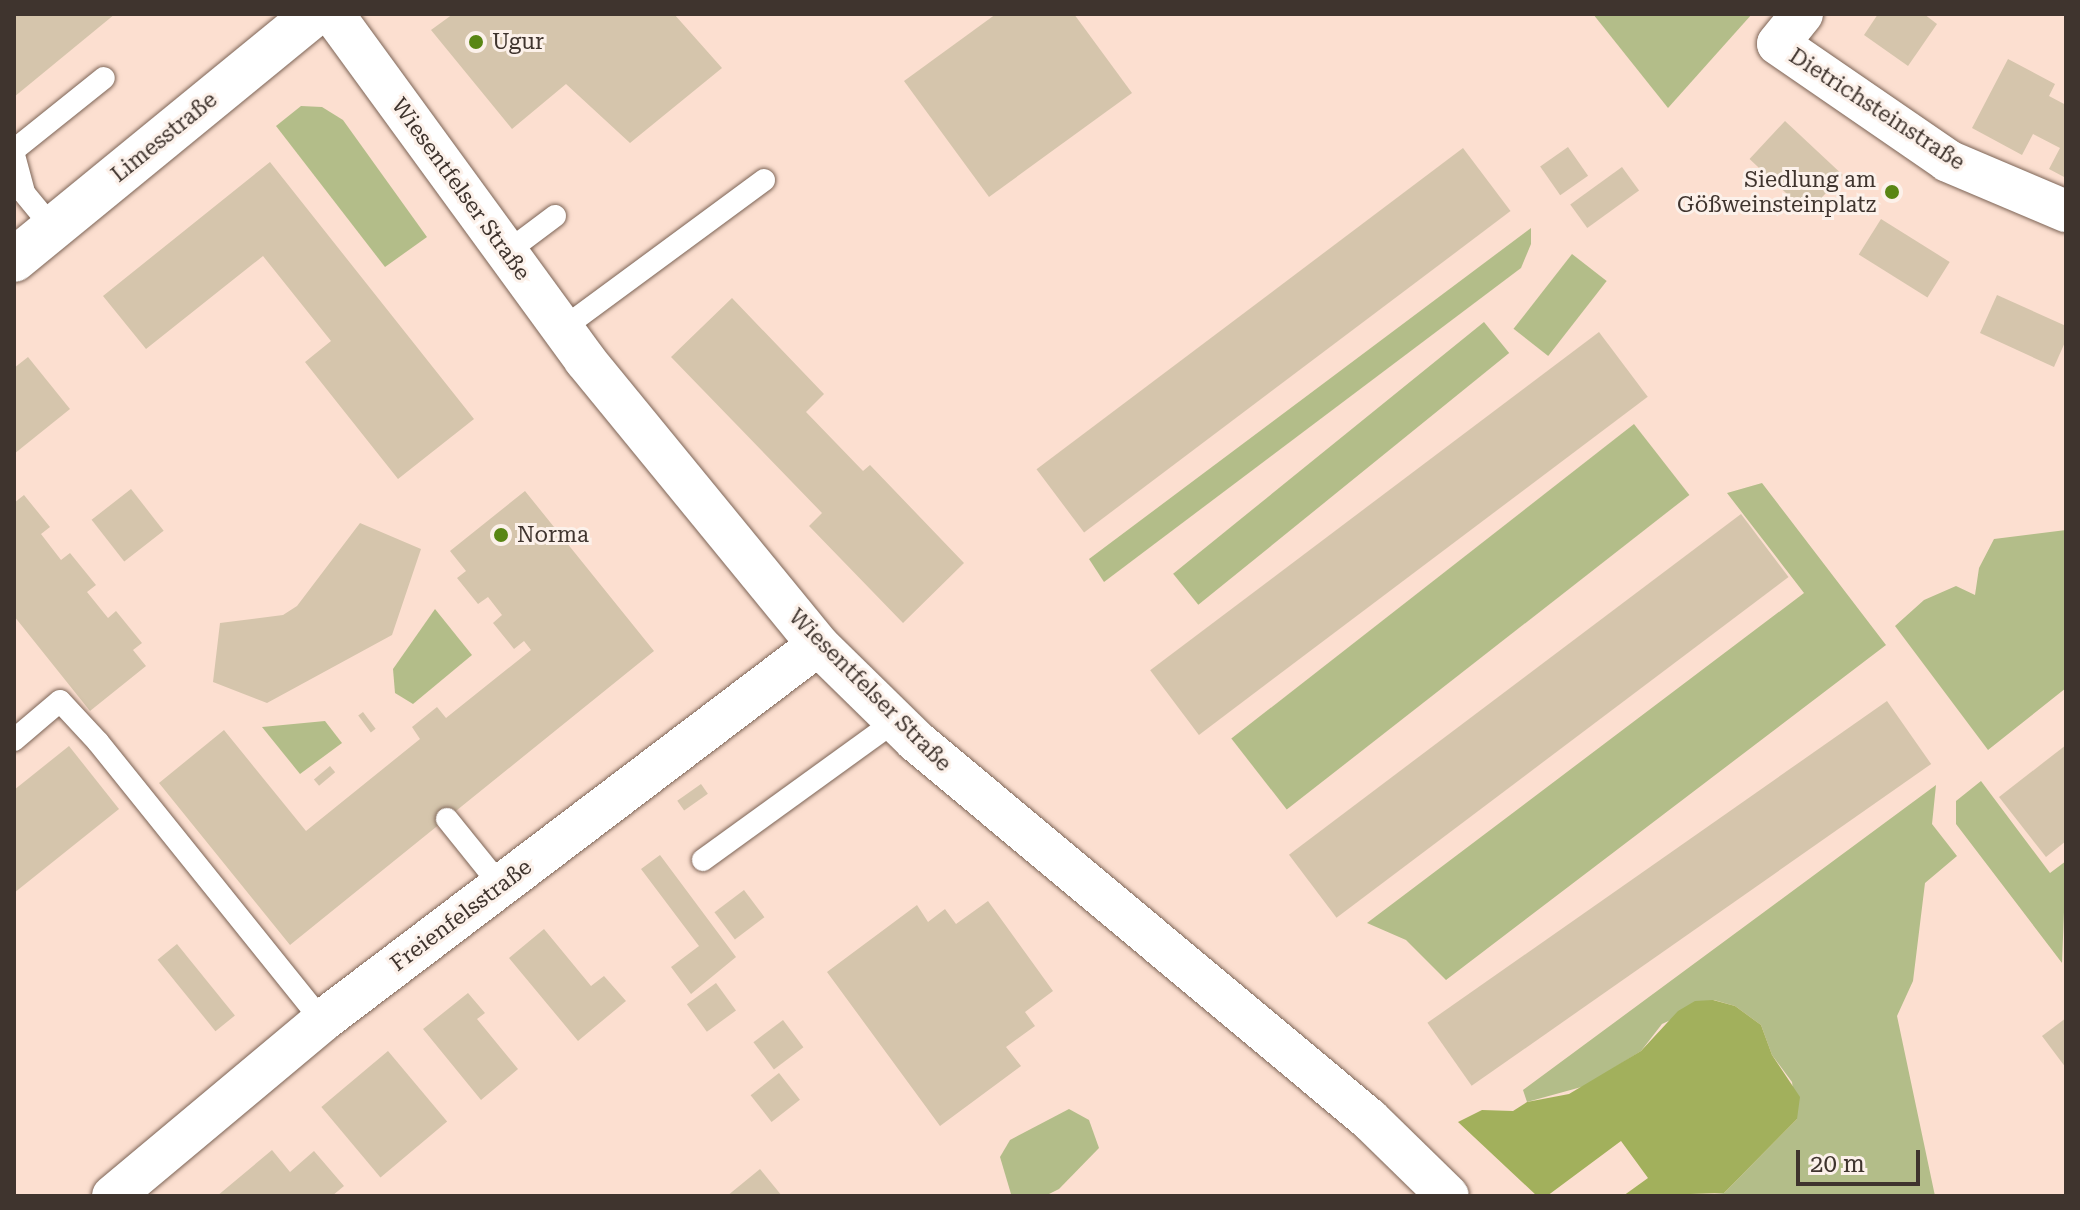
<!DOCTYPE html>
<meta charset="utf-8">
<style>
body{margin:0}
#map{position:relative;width:2080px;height:1210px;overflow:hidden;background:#fcdfd0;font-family:"Roboto Serif",serif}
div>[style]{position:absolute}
.green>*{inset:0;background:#b3bd89;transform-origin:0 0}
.forest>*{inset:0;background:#a2b05c}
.building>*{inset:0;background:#d5c5ac;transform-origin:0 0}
.roads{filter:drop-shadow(0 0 2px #7c6456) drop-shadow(0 0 2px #7c6456)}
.lane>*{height:22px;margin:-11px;padding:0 11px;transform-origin:11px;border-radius:11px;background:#fff}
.street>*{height:42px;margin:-21px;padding:0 21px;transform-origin:21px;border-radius:21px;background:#fff}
.secondary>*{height:44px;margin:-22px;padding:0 22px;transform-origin:22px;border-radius:22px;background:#fff}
.dots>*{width:22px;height:22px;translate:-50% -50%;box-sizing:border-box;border:4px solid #fcf1ea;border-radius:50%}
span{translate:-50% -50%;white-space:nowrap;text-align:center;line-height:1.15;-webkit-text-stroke:6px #fcf1ea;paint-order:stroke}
.poi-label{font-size:22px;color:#3f342e}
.left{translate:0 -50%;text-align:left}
.right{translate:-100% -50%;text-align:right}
.street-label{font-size:22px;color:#3f342e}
.frame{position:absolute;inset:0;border:16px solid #3f342e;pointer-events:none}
.scale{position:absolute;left:1796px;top:1150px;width:124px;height:36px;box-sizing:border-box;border:4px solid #3f342e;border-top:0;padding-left:10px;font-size:24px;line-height:28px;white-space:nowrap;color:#3f342e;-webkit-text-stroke:6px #fcf1ea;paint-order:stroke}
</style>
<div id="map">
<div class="green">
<i style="clip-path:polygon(1593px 14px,1752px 14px,1668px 108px)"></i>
<i style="clip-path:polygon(301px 106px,322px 107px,343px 120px,427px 237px,385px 267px,276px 126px)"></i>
<i style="clip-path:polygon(1531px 228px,1531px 244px,1521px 268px,1104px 582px,1089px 559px)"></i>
<i style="left:1572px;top:254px;width:44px;height:95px;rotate:38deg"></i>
<i style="left:1484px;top:322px;width:40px;height:400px;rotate:51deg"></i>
<i style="left:1634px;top:424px;width:90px;height:511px;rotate:52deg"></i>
<i style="clip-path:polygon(1762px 483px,1886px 645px,1446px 980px,1406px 940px,1367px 923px,1804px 593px,1727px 493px)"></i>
<i style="clip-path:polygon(2066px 530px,2066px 688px,1988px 750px,1895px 626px,1924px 600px,1956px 586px,1975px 595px,1979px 568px,1994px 539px)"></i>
<i style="clip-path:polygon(435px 609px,472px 655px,413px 704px,395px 693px,393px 669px)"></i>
<i style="clip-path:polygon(325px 721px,342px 743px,300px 774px,262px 727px)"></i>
<i style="clip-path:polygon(1981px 781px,2050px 873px,2066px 861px,2062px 963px,1956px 824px,1956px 801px)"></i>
<i style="clip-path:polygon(1936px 785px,1932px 824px,1957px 856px,1925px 883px,1913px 981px,1897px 1016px,1935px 1196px,1695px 1196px,1724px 1193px,1797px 1119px,1792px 1082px,1772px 1055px,1761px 1025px,1735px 1006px,1714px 1000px,1662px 1024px,1641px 1051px,1585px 1086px,1527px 1102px,1523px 1090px)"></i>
<i style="clip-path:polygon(1069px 1109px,1089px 1120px,1099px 1148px,1059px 1189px,1045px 1196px,1011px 1194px,1000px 1157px,1010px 1140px)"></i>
</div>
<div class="forest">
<i style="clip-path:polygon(1713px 1000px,1735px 1006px,1761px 1025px,1772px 1055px,1800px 1097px,1797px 1119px,1724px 1193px,1623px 1196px,1648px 1178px,1621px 1141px,1547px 1196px,1537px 1196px,1458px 1122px,1482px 1110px,1513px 1111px,1527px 1102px,1569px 1094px,1641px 1051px,1678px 1011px,1695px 1001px)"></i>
</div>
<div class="building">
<i style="clip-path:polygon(14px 14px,115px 14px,14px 97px)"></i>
<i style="clip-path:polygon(453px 14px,674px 14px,722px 68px,630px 143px,566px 84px,512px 129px,431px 30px)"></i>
<i style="clip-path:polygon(996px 14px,1074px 14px,1132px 93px,989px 197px,904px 81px)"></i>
<i style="clip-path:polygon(1878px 14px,1924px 14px,1937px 24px,1908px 66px,1864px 35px)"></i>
<i style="clip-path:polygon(2008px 59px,2055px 84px,2049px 96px,2066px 105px,2066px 178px,2049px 169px,2060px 148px,2033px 134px,2022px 155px,1972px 128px)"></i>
<i style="left:1785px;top:121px;width:79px;height:52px;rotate:43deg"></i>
<i style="left:1568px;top:147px;width:35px;height:34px;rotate:55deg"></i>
<i style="left:1463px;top:148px;width:79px;height:534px;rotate:53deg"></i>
<i style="clip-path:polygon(270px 162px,474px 419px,398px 479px,305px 362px,331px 341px,263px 256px,146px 349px,103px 296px)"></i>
<i style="left:1622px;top:167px;width:29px;height:64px;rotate:54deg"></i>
<i style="left:1881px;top:219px;width:81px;height:42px;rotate:32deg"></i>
<i style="clip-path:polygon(1997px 295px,2066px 326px,2066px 340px,2054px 367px,1980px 333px)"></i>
<i style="clip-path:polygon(732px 298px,824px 394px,806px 412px,863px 471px,870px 465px,964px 563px,903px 623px,809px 526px,822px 513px,671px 357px)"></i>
<i style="left:1599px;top:332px;width:81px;height:562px;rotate:53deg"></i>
<i style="clip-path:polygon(28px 357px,70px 409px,14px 454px,14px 368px)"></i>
<i style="left:131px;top:489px;width:53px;height:50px;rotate:52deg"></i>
<i style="clip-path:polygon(525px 491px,654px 651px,290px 945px,159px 783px,224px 730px,306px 831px,420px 739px,412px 727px,437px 707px,446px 718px,531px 650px,524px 641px,514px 649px,493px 623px,502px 615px,488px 597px,478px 604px,457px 578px,466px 571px,450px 551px)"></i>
<i style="clip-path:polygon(24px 495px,50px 527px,41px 534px,61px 560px,70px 553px,96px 585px,87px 592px,108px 618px,116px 611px,142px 643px,133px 650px,146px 666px,90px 711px,14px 616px,14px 503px)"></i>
<i style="left:1741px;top:514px;width:79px;height:566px;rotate:53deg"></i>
<i style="clip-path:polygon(360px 523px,421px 549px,392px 635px,267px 703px,213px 682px,220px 623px,283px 615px,297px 606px)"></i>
<i style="left:1887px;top:701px;width:77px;height:561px;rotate:55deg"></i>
<i style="left:363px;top:712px;width:21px;height:6px;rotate:53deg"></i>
<i style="clip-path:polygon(2066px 745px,2066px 841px,2046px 857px,1999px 797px)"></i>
<i style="clip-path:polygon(69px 746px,119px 809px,14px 893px,14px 790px)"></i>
<i style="left:330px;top:766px;width:8px;height:21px;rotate:50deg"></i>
<i style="left:701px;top:784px;width:12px;height:29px;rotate:55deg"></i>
<i style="clip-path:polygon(660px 855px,736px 957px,691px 994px,671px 967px,699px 946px,641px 869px)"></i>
<i style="left:744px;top:890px;width:34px;height:37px;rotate:53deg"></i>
<i style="clip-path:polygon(988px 901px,1053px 991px,1025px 1012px,1035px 1026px,1006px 1047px,1021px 1066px,940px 1126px,827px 972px,917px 905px,928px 922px,945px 909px,956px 924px)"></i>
<i style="clip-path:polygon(544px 929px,591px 986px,604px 976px,626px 1001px,578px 1041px,509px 958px)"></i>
<i style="left:177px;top:944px;width:92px;height:25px;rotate:51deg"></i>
<i style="left:716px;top:983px;width:34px;height:36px;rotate:54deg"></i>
<i style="clip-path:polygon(468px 993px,485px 1013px,477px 1019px,518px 1069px,481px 1100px,423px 1029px)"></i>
<i style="clip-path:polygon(2066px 1018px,2066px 1068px,2042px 1036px)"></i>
<i style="left:783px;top:1020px;width:34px;height:37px;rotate:53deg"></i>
<i style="left:388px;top:1051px;width:92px;height:87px;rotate:50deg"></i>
<i style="left:779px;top:1073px;width:34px;height:36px;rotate:52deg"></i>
<i style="clip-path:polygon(272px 1150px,290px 1172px,314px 1151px,344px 1186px,332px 1196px,217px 1196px)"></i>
<i style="clip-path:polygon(760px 1169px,782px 1196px,727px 1196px)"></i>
</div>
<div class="roads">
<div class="lane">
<i style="left:14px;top:150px;width:115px;rotate:-38.7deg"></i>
<i style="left:14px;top:155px;width:39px;rotate:75deg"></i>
<i style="left:24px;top:193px;width:45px;rotate:50.4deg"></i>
<i style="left:507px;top:252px;width:60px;rotate:-36.9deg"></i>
<i style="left:562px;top:329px;width:251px;rotate:-36.4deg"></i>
<i style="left:14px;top:740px;width:60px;rotate:-40.3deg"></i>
<i style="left:60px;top:701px;width:56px;rotate:47.2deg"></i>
<i style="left:98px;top:742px;width:358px;rotate:51.2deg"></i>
<i style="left:447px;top:819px;width:86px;rotate:51.1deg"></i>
<i style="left:703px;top:860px;width:237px;rotate:-35.9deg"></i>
</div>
<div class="street">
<i style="left:333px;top:14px;width:428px;rotate:53.9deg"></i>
<i style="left:585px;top:360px;width:368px;rotate:50.7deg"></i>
<i style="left:818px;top:645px;width:137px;rotate:44.4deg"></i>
<i style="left:916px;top:741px;width:590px;rotate:39.84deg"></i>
<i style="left:1369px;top:1119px;width:110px;rotate:44.3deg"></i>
<i style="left:1802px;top:14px;width:38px;rotate:129deg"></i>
<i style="left:1778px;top:44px;width:206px;rotate:34.5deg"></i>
<i style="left:1948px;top:161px;width:128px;rotate:23deg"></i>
<i style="left:113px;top:1196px;width:273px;rotate:-39.9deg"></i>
<i style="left:322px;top:1021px;width:622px;rotate:-37.16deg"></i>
</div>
<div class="secondary">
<i style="left:14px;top:260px;width:389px;rotate:-39.3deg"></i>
</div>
</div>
<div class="dots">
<i style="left:476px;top:42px;background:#598614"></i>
<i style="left:1892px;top:192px;background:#598614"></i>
<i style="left:501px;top:535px;background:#598614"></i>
</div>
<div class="poi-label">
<span class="left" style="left:492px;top:42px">Ugur</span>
<span class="right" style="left:1876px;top:192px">Siedlung am<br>Gößweinsteinplatz</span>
<span class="left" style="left:517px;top:535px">Norma</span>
</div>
<div class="street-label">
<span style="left:1877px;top:109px;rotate:33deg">Dietrichsteinstraße</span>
<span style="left:164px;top:137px;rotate:-39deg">Limesstraße</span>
<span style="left:461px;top:189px;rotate:54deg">Wiesentfelser Straße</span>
<span style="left:870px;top:690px;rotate:45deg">Wiesentfelser Straße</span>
<span style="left:461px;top:915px;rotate:-37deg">Freienfelsstraße</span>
</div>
<div class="frame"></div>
<div class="scale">20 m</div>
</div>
